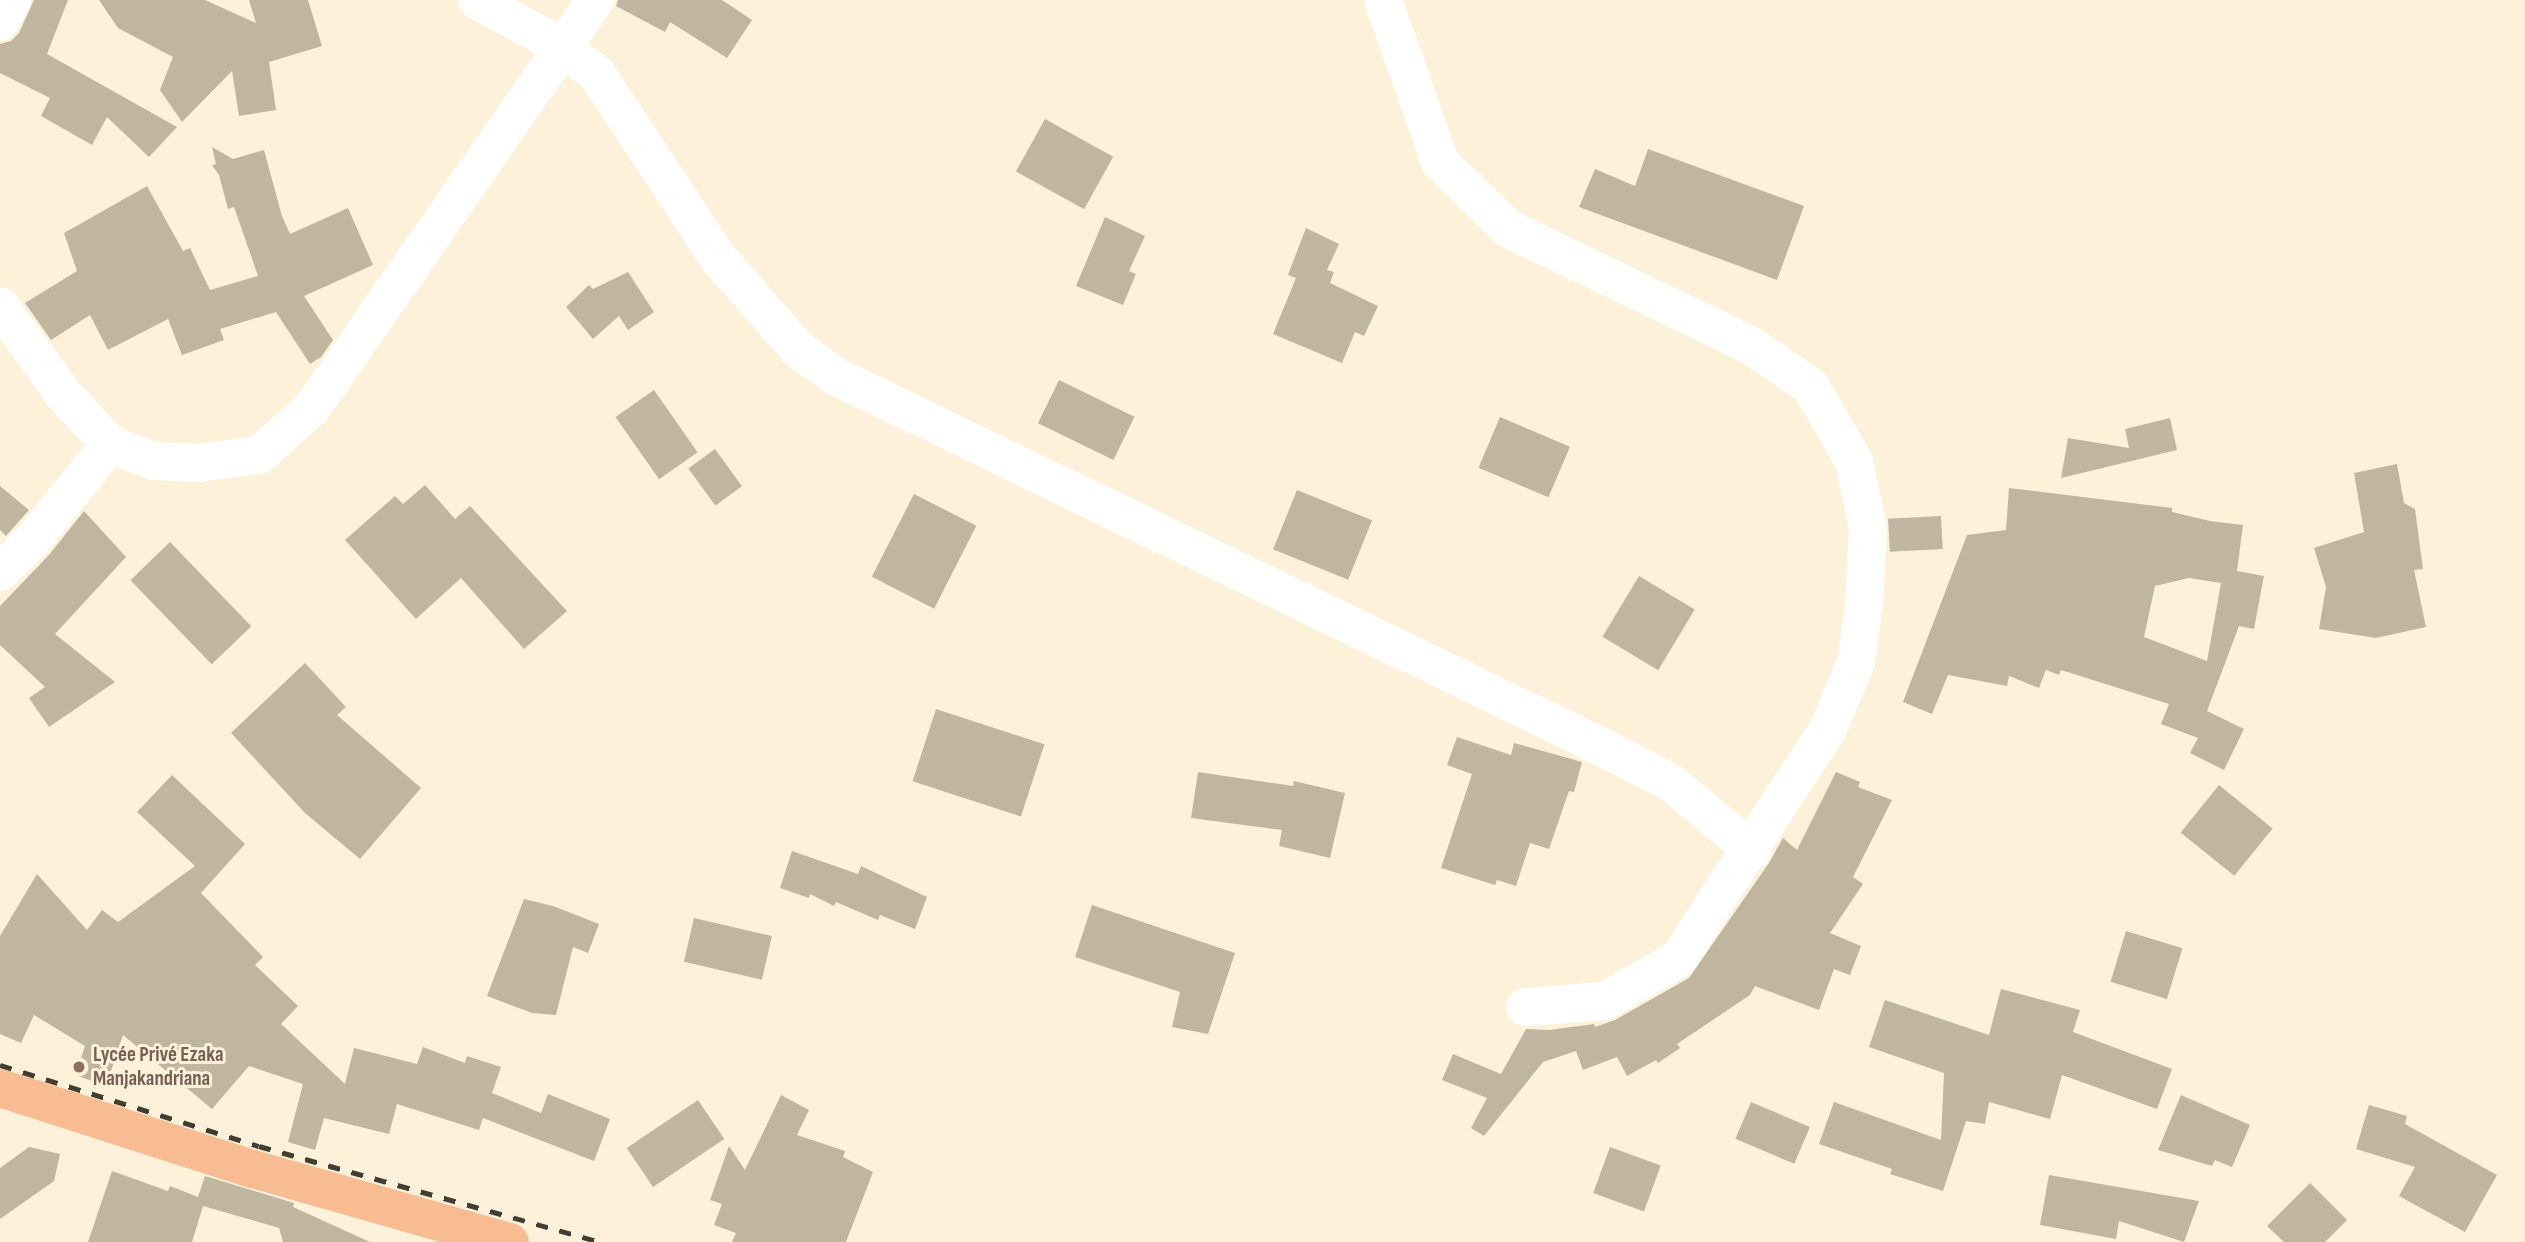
<!DOCTYPE html>
<meta charset="utf-8">
<style>
body{margin:0}
#map{position:relative;width:2525px;height:1242px;overflow:hidden;background:#fdf2d9;font-family:"Sofia Sans Condensed",sans-serif}
div>[style]{position:absolute}
.building>*{inset:0;background:#c0b59e;transform-origin:0 0}
.minor>*{height:38px;margin:-19px;padding:0 19px;transform-origin:19px;border-radius:19px;background:#fff}
.major>*{height:38px;margin:-19px;padding:0 19px;transform-origin:19px;border-radius:19px;background:#f8bc92}
.rail>*{height:5px;margin-top:-2.5px;transform-origin:0;background:repeating-linear-gradient(90deg,#423d32 0 12px,transparent 0 24px)}
.dots>*{width:19px;height:19px;translate:-50% -50%;box-sizing:border-box;border:4px solid #fdf2d9;border-radius:50%}
span{translate:-50% -50%;white-space:nowrap;text-align:center;line-height:1.15;-webkit-text-stroke:6px #fdf2d9;paint-order:stroke}
.education-label{font-size:21px;color:#785e54;font-weight:700}
.left{translate:0 -50%;text-align:left}
</style>
<div id="map">
<div class="building">
<i style="clip-path:polygon(34px 0,68px 0,47px 54px,177px 127px,149px 157px,107px 117px,92px 145px,41px 116px,50px 98px,0 73px,0 44px,11px 41px,19px 33px)"></i>
<i style="clip-path:polygon(99px 0,205px 0,256px 23px,249px 0,308px 0,322px 46px,269px 62px,276px 110px,239px 116px,232px 71px,182px 122px,160px 90px,173px 57px,118px 28px)"></i>
<i style="clip-path:polygon(618px 0,722px 0,752px 20px,727px 58px,670px 22px,665px 32px,616px 6px)"></i>
<i style="left:1045px;top:119px;width:78px;height:60px;rotate:29deg"></i>
<i style="clip-path:polygon(212px 147px,233px 159px,264px 150px,282px 216px,290px 234px,348px 208px,373px 265px,304px 296px,333px 340px,321px 357px,310px 364px,276px 312px,220px 329px,224px 340px,182px 355px,168px 319px,108px 350px,90px 315px,51px 340px,25px 303px,77px 271px,64px 233px,147px 186px,183px 251px,190px 248px,210px 290px,258px 276px,234px 207px,228px 209px,219px 175px,212px 165px,216px 164px)"></i>
<i style="clip-path:polygon(1648px 149px,1804px 206px,1777px 280px,1579px 207px,1595px 169px,1635px 186px)"></i>
<i style="clip-path:polygon(1105px 217px,1145px 236px,1129px 271px,1136px 274px,1123px 305px,1076px 286px)"></i>
<i style="clip-path:polygon(1306px 228px,1339px 244px,1327px 270px,1334px 272px,1330px 283px,1378px 306px,1364px 336px,1355px 332px,1342px 363px,1273px 334px,1296px 278px,1288px 275px)"></i>
<i style="clip-path:polygon(628px 272px,654px 312px,628px 330px,619px 316px,593px 339px,566px 307px,589px 285px,593px 289px)"></i>
<i style="left:1059px;top:380px;width:84px;height:48px;rotate:26deg"></i>
<i style="left:654px;top:390px;width:76px;height:47px;rotate:55deg"></i>
<i style="left:1500px;top:417px;width:76px;height:55px;rotate:23deg"></i>
<i style="clip-path:polygon(2170px 418px,2177px 450px,2061px 478px,2068px 438px,2129px 448px,2125px 429px)"></i>
<i style="left:715px;top:449px;width:46px;height:33px;rotate:54deg"></i>
<i style="clip-path:polygon(2397px 464px,2404px 503px,2415px 509px,2423px 569px,2414px 570px,2426px 627px,2376px 638px,2319px 629px,2326px 587px,2314px 548px,2364px 532px,2354px 473px)"></i>
<i style="clip-path:polygon(425px 485px,455px 519px,470px 506px,567px 611px,524px 649px,461px 578px,416px 619px,345px 540px,395px 496px,403px 504px)"></i>
<i style="clip-path:polygon(0 486px,29px 510px,6px 536px,0 530px)"></i>
<i style="clip-path:polygon(evenodd,2009px 488px,2172px 508px,2172px 512px,2210px 521px,2243px 525px,2237px 571px,2264px 576px,2254px 629px,2239px 626px,2207px 711px,2244px 729px,2224px 770px,2190px 753px,2198px 738px,2161px 724px,2169px 704px,2061px 670px,2059px 675px,2046px 670px,2039px 688px,2009px 676px,2007px 686px,1948px 675px,1932px 714px,1903px 702px,1967px 535px,2006px 530px,2009px 488px,2189px 578px,2221px 583px,2207px 661px,2144px 637px,2155px 586px,2189px 578px)"></i>
<i style="left:1297px;top:490px;width:81px;height:64px;rotate:22deg"></i>
<i style="left:914px;top:494px;width:70px;height:93px;rotate:27deg"></i>
<i style="clip-path:polygon(84px 511px,126px 557px,55px 634px,115px 682px,49px 727px,29px 698px,45px 687px,0 645px,0 606px,49px 555px)"></i>
<i style="left:1941px;top:516px;width:33px;height:53px;rotate:87deg"></i>
<i style="left:170px;top:542px;width:117px;height:55px;rotate:46deg"></i>
<i style="left:1639px;top:576px;width:65px;height:71px;rotate:31deg"></i>
<i style="clip-path:polygon(305px 663px,346px 707px,337px 715px,421px 788px,360px 859px,305px 813px,231px 733px)"></i>
<i style="left:936px;top:709px;width:114px;height:76px;rotate:18deg"></i>
<i style="clip-path:polygon(1457px 737px,1511px 755px,1514px 743px,1582px 762px,1574px 792px,1569px 791px,1549px 849px,1530px 843px,1516px 886px,1497px 880px,1495px 885px,1441px 868px,1472px 774px,1447px 765px)"></i>
<i style="clip-path:polygon(1198px 772px,1293px 786px,1294px 781px,1345px 793px,1330px 858px,1279px 846px,1282px 830px,1191px 818px)"></i>
<i style="clip-path:polygon(1836px 772px,1860px 782px,1858px 787px,1892px 800px,1853px 877px,1863px 884px,1830px 933px,1861px 946px,1850px 975px,1834px 969px,1819px 1010px,1755px 986px,1750px 995px,1677px 1044px,1680px 1048px,1658px 1063px,1656px 1060px,1627px 1076px,1617px 1057px,1583px 1070px,1576px 1051px,1543px 1062px,1484px 1136px,1471px 1128px,1487px 1098px,1442px 1080px,1453px 1054px,1501px 1074px,1526px 1029px,1549px 1030px,1594px 1024px,1595px 1027px,1615px 1020px,1689px 978px,1769px 863px,1783px 838px,1797px 850px)"></i>
<i style="clip-path:polygon(172px 775px,245px 844px,201px 893px,263px 957px,255px 965px,298px 1006px,281px 1024px,345px 1084px,354px 1048px,417px 1064px,423px 1047px,465px 1063px,467px 1056px,501px 1067px,492px 1093px,541px 1113px,548px 1094px,610px 1119px,594px 1161px,483px 1118px,479px 1130px,397px 1104px,389px 1134px,324px 1118px,315px 1150px,288px 1142px,303px 1084px,249px 1066px,212px 1109px,123px 1035px,106px 1086px,75px 1075px,85px 1046px,34px 1015px,21px 1043px,0 1034px,0 936px,37px 874px,87px 930px,102px 910px,118px 922px,195px 866px,137px 812px)"></i>
<i style="left:2219px;top:785px;width:69px;height:61px;rotate:39deg"></i>
<i style="clip-path:polygon(792px 851px,858px 874px,861px 866px,927px 897px,915px 929px,880px 915px,878px 920px,836px 902px,834px 906px,810px 894px,809px 898px,780px 888px)"></i>
<i style="clip-path:polygon(524px 899px,553px 906px,599px 924px,588px 953px,573px 947px,556px 1015px,532px 1013px,487px 996px)"></i>
<i style="clip-path:polygon(1092px 905px,1235px 953px,1208px 1034px,1172px 1027px,1180px 992px,1075px 957px)"></i>
<i style="left:694px;top:918px;width:80px;height:45px;rotate:13deg"></i>
<i style="left:2126px;top:931px;width:59px;height:53px;rotate:17deg"></i>
<i style="clip-path:polygon(2001px 989px,2080px 1010px,2073px 1032px,2172px 1069px,2157px 1109px,2062px 1075px,2050px 1119px,1989px 1102px,1985px 1124px,1966px 1121px,1943px 1191px,1890px 1174px,1892px 1169px,1819px 1144px,1834px 1102px,1941px 1140px,1944px 1073px,1869px 1047px,1885px 1000px,1989px 1035px)"></i>
<i style="clip-path:polygon(781px 1095px,809px 1110px,797px 1135px,845px 1151px,843px 1157px,873px 1172px,846px 1242px,732px 1242px,736px 1233px,714px 1225px,722px 1204px,710px 1200px,729px 1146px,745px 1170px)"></i>
<i style="clip-path:polygon(2181px 1095px,2250px 1125px,2232px 1167px,2215px 1160px,2212px 1166px,2158px 1150px)"></i>
<i style="left:698px;top:1100px;width:47px;height:86px;rotate:56deg"></i>
<i style="left:1751px;top:1102px;width:64px;height:40px;rotate:23deg"></i>
<i style="clip-path:polygon(2369px 1105px,2407px 1116px,2405px 1124px,2497px 1175px,2465px 1232px,2399px 1196px,2415px 1167px,2356px 1149px)"></i>
<i style="clip-path:polygon(29px 1147px,60px 1154px,54px 1181px,0 1219px,0 1168px)"></i>
<i style="left:1610px;top:1147px;width:54px;height:49px;rotate:20deg"></i>
<i style="clip-path:polygon(112px 1171px,168px 1191px,170px 1186px,198px 1197px,205px 1176px,294px 1203px,293px 1207px,370px 1242px,283px 1242px,279px 1228px,203px 1206px,192px 1242px,88px 1242px)"></i>
<i style="clip-path:polygon(2049px 1175px,2199px 1201px,2184px 1242px,2119px 1221px,2116px 1239px,2040px 1225px)"></i>
<i style="clip-path:polygon(2310px 1183px,2347px 1220px,2325px 1242px,2284px 1242px,2267px 1226px)"></i>
</div>
<div class="minor">
<i style="left:477px;top:0;width:97px;rotate:28.9deg"></i>
<i style="left:562px;top:47px;width:44px;rotate:37.6deg"></i>
<i style="left:597px;top:74px;width:220px;rotate:56.7deg"></i>
<i style="left:718px;top:258px;width:123px;rotate:48.6deg"></i>
<i style="left:799px;top:350px;width:47px;rotate:35.4deg"></i>
<i style="left:837px;top:377px;width:841px;rotate:25.8deg"></i>
<i style="left:1594px;top:743px;width:85px;rotate:27.2deg"></i>
<i style="left:1670px;top:782px;width:107px;rotate:39.7deg"></i>
<i style="left:1383px;top:0;width:172px;rotate:70.6deg"></i>
<i style="left:1440px;top:162px;width:96px;rotate:44.2deg"></i>
<i style="left:1509px;top:229px;width:267px;rotate:25.7deg"></i>
<i style="left:1750px;top:345px;width:73px;rotate:34.3deg"></i>
<i style="left:1810px;top:386px;width:87px;rotate:59.6deg"></i>
<i style="left:1854px;top:461px;width:69px;rotate:78.4deg"></i>
<i style="left:1868px;top:529px;width:77px;rotate:93deg"></i>
<i style="left:1864px;top:606px;width:57px;rotate:98.1deg"></i>
<i style="left:1856px;top:662px;width:73px;rotate:112.7deg"></i>
<i style="left:1828px;top:729px;width:275px;rotate:123.1deg"></i>
<i style="left:1678px;top:959px;width:84px;rotate:150.1deg"></i>
<i style="left:1605px;top:1001px;width:80px;rotate:175.7deg"></i>
<i style="left:0;top:22px;width:25px;rotate:-61deg"></i>
<i style="left:0;top:306px;width:110px;rotate:54.3deg"></i>
<i style="left:64px;top:395px;width:67px;rotate:46.8deg"></i>
<i style="left:110px;top:444px;width:47px;rotate:21.1deg"></i>
<i style="left:154px;top:461px;width:45px;rotate:2.5deg"></i>
<i style="left:199px;top:463px;width:61px;rotate:-7.6deg"></i>
<i style="left:259px;top:455px;width:71px;rotate:-41.6deg"></i>
<i style="left:312px;top:408px;width:497px;rotate:-55.2deg"></i>
<i style="left:0;top:572px;width:45px;rotate:-44.1deg"></i>
<i style="left:32px;top:541px;width:124px;rotate:-51.2deg"></i>
</div>
<div class="major">
<i style="left:0;top:1088px;width:266px;rotate:17.8deg"></i>
<i style="left:253px;top:1169px;width:267px;rotate:15.9deg"></i>
</div>
<div class="rail">
<i style="left:0;top:1065px;width:271px;rotate:17.4deg"></i>
<i style="left:259px;top:1146px;width:355px;rotate:15.7deg"></i>
</div>
<div class="dots">
<i style="left:79px;top:1067px;background:#8d6e63"></i>
</div>
<div class="education-label">
<span class="left" style="left:93px;top:1067px">Lycée Privé Ezaka<br>Manjakandriana</span>
</div>
</div>
